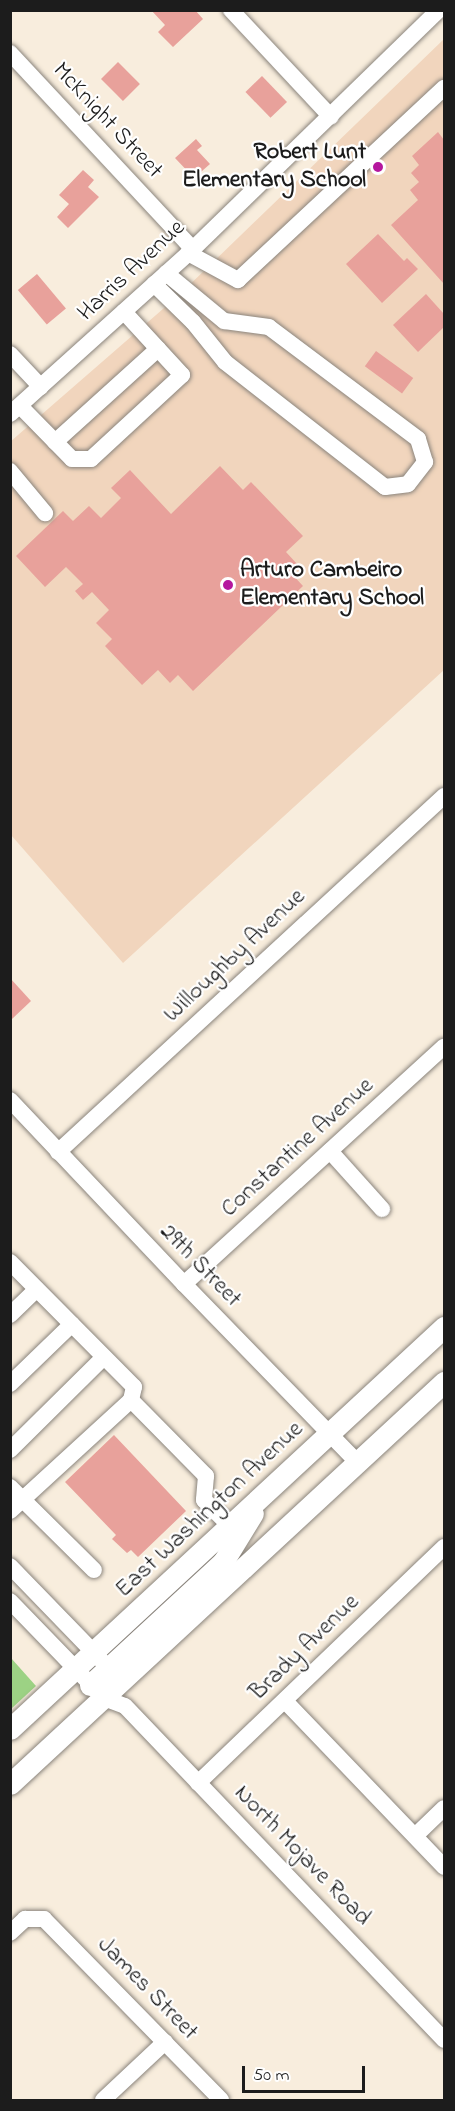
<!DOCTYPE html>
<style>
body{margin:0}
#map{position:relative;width:455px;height:2111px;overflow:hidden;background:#f8eddd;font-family:"Indie Flower",sans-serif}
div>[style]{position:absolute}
.built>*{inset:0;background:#f1d5bd}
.green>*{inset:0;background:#9cd284}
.building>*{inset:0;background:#e8a19b;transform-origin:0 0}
.roads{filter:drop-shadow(0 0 2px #8a847c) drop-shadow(0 0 2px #8a847c)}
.minor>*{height:16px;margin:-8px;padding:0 8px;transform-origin:8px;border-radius:8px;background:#fff}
.major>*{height:21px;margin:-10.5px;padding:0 10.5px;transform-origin:10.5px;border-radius:10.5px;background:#fff}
.dots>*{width:16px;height:16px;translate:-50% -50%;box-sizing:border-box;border:3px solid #fff;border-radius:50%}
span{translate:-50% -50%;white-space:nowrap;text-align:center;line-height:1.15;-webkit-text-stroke:4.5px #fff;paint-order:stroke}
.street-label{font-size:24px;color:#1c1c1c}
.poi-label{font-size:24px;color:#1c1c1c;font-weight:700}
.right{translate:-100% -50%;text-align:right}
.left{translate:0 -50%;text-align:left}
.frame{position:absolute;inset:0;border:12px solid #1c1c1c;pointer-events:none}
.scale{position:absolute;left:242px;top:2066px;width:123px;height:27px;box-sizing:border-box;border:3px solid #1c1c1c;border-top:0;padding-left:8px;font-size:18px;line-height:21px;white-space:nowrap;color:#1c1c1c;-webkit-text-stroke:4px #fff;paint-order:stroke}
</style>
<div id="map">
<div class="built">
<i style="clip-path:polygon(444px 39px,444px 670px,123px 963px,11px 835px,10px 442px,179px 295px)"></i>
</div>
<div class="green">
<i style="clip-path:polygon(11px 1658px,36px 1686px,11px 1709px)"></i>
</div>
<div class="building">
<i style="clip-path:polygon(151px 10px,195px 10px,203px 19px,173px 47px,158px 32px,165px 25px)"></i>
<i style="left:118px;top:62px;width:31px;height:24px;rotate:45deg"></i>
<i style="left:262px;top:76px;width:36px;height:23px;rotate:46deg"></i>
<i style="clip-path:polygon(438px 132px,444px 140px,444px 284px,391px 225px,418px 200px,410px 190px,419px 182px,411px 173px,419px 165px,412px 156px)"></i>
<i style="clip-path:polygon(196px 139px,202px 146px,197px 150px,210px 164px,194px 178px,175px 158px)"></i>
<i style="clip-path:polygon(83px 170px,94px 180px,88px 187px,99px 197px,68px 228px,57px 217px,69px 204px,59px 195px)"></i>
<i style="clip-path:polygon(378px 234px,404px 261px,407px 258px,418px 269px,382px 303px,346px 264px)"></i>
<i style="left:37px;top:274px;width:45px;height:25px;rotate:50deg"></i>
<i style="clip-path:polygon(426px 294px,444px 314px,444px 327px,418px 352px,393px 325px)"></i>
<i style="left:376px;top:351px;width:46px;height:19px;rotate:36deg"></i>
<i style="clip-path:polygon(220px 466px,243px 490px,251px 482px,303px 536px,286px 552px,298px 565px,290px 572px,303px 586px,193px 691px,178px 675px,170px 683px,158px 670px,142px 685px,105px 646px,112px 639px,96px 623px,109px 610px,92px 592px,83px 600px,75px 591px,83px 584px,66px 567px,45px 587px,16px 556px,63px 511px,73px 521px,89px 506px,101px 518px,121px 498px,111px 488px,130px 470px,171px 514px)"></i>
<i style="clip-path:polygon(10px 978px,31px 1001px,12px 1019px,10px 1017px)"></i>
<i style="clip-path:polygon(114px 1435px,186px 1511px,138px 1557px,131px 1550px,127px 1553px,112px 1539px,116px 1535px,65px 1482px)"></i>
</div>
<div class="roads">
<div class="minor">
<i style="left:231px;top:10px;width:146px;rotate:46.9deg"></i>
<i style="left:10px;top:53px;width:268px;rotate:47deg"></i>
<i style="left:188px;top:253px;width:57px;rotate:28.4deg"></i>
<i style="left:238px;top:280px;width:282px;rotate:-43deg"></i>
<i style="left:154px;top:284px;width:54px;rotate:44.3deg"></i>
<i style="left:193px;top:322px;width:51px;rotate:51.3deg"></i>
<i style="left:225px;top:362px;width:203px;rotate:38deg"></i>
<i style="left:385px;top:487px;width:23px;rotate:-7deg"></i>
<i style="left:408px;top:484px;width:28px;rotate:-52deg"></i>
<i style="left:425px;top:462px;width:24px;rotate:-107deg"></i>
<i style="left:418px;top:439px;width:186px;rotate:-143.1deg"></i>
<i style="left:269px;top:327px;width:45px;rotate:-172.4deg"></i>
<i style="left:224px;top:321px;width:75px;rotate:-140.4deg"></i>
<i style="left:10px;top:354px;width:45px;rotate:46.8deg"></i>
<i style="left:20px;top:406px;width:74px;rotate:45.5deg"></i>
<i style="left:72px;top:459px;width:19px"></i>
<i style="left:91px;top:459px;width:124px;rotate:-42.7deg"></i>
<i style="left:182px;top:375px;width:86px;rotate:-132.6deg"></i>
<i style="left:10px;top:414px;width:246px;rotate:-42deg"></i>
<i style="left:193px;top:249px;width:343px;rotate:-44.2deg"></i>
<i style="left:55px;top:442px;width:139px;rotate:-42.1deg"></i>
<i style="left:10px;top:471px;width:55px;rotate:50.2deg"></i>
<i style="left:10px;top:1100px;width:253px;rotate:46.6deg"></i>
<i style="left:184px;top:1284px;width:250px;rotate:45.8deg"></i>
<i style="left:330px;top:1151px;width:78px;rotate:48.1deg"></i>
<i style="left:58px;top:1152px;width:525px;rotate:-42.68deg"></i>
<i style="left:10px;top:1262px;width:176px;rotate:45.2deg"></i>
<i style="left:134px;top:1387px;width:13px;rotate:103deg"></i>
<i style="left:184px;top:1284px;width:352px;rotate:-42.4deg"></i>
<i style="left:10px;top:1315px;width:37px;rotate:-44deg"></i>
<i style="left:10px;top:1384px;width:86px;rotate:-44.1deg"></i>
<i style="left:10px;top:1450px;width:132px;rotate:-44.7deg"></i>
<i style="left:10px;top:1487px;width:118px;rotate:44.7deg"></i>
<i style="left:10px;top:1511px;width:164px;rotate:-42.5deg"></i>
<i style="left:131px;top:1400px;width:107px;rotate:45.4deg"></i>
<i style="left:206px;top:1476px;width:24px;rotate:95deg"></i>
<i style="left:204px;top:1500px;width:37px;rotate:45deg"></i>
<i style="left:10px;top:1566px;width:131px;rotate:45.9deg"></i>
<i style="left:10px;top:1601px;width:135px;rotate:45.9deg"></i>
<i style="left:104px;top:1698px;width:22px;rotate:21deg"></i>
<i style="left:125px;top:1706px;width:462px;rotate:46.3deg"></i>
<i style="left:285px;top:1701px;width:230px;rotate:46.2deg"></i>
<i style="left:198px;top:1783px;width:341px;rotate:-43.8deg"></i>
<i style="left:415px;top:1836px;width:40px;rotate:-44deg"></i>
<i style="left:10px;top:1933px;width:21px;rotate:-43deg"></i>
<i style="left:25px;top:1919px;width:19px"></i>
<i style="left:44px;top:1919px;width:253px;rotate:45.6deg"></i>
<i style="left:103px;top:2100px;width:85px;rotate:-43.1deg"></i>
</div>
<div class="major">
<i style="left:90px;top:1685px;width:181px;rotate:-42.8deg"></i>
<i style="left:223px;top:1562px;width:57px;rotate:-58.5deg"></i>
<i style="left:10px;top:1729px;width:592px;rotate:-42.81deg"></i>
<i style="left:10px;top:1784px;width:592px;rotate:-42.81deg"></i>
</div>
</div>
<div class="dots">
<i style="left:378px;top:167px;background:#b5179e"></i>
<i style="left:228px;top:585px;background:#b5179e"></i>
</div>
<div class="street-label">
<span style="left:107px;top:121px;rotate:47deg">McKnight Street</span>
<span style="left:132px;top:271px;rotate:-43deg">Harris Avenue</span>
<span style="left:235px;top:956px;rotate:-43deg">Willoughby Avenue</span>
<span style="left:298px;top:1148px;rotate:-42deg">Constantine Avenue</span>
<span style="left:200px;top:1266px;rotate:46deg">29th Street</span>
<span style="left:210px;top:1510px;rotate:-43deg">East Washington Avenue</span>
<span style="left:305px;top:1648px;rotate:-44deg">Brady Avenue</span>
<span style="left:302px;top:1856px;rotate:46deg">North Mojave Road</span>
<span style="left:147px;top:1989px;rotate:46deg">James Street</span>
</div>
<div class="poi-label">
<span class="right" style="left:366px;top:167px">Robert Lunt<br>Elementary School</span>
<span class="left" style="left:240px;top:585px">Arturo Cambeiro<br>Elementary School</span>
</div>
<div class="frame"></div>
<div class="scale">50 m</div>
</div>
